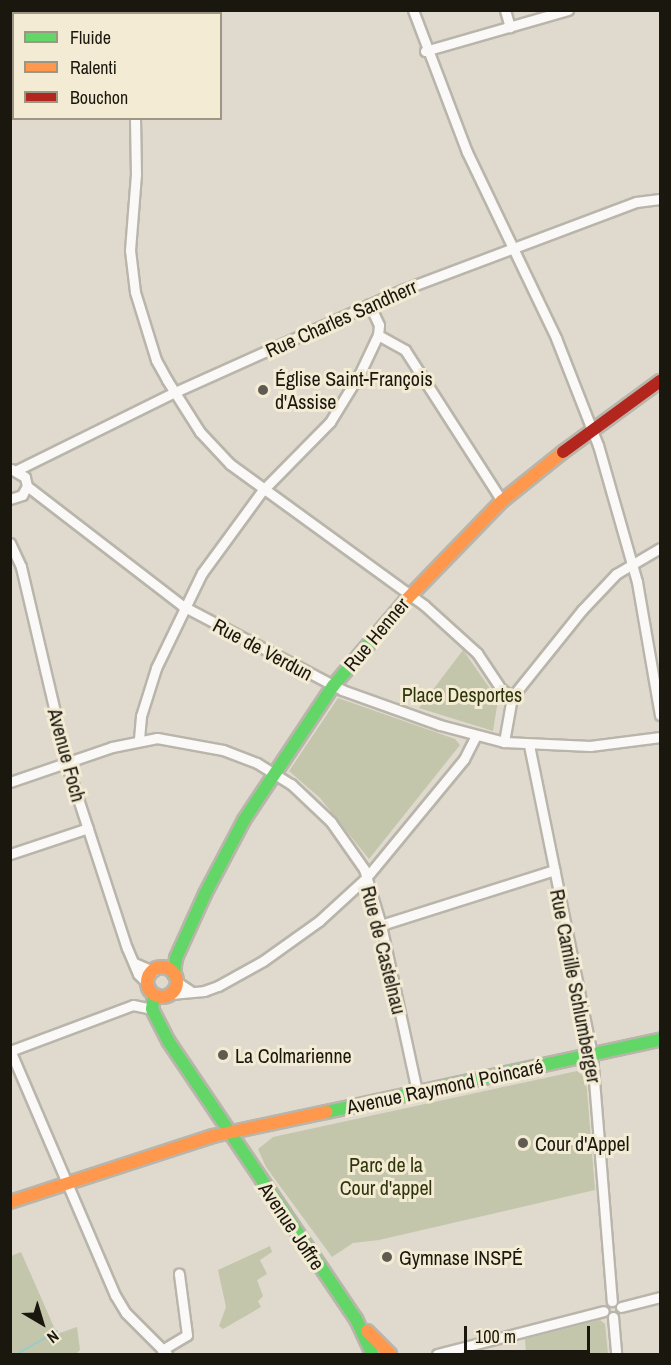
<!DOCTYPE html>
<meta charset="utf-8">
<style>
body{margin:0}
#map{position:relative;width:671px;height:1365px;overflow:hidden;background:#dfdacd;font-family:"Archivo Narrow",sans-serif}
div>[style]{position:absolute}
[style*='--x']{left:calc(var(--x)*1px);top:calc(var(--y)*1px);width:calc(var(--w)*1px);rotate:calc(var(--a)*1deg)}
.green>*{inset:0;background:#c4c6ac}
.stream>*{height:2px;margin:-1px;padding:0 1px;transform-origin:1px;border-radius:1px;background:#99cbca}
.roads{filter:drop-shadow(2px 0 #b9b5ab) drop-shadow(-2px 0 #b9b5ab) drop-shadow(0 2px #b9b5ab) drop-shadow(0 -2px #b9b5ab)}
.street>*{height:9px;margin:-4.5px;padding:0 4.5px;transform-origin:4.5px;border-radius:4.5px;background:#faf9f8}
.fast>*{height:12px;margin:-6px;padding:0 6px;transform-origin:6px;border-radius:6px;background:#63d668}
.slow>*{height:12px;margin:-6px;padding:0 6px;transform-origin:6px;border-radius:6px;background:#ff974d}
.slow>.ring{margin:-6px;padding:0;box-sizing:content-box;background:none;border:12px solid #ff974d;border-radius:50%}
.jam>*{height:12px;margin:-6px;padding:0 6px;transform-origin:6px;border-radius:6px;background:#b3261e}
.dots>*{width:16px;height:16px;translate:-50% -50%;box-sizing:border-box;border:3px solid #f3ebd3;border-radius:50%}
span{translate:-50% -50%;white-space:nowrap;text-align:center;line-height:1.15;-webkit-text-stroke:6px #f3ebd3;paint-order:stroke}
.street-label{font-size:20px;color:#1a170f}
.poi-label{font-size:20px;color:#1a170f}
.left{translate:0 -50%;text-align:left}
.park-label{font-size:20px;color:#30360c}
.frame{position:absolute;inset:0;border:12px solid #1a170f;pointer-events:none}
.legend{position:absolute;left:12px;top:12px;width:210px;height:108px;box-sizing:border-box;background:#f3ebd3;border:2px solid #9c9685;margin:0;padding:8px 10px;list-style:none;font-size:18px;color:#1a170f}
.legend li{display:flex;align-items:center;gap:12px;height:30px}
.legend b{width:30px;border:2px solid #9c9685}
.north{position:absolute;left:12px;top:1293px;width:60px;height:60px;-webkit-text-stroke:4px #f3ebd3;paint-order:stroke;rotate:142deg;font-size:16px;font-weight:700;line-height:24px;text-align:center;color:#1a170f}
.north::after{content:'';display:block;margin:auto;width:21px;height:27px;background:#1a170f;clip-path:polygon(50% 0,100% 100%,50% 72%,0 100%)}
.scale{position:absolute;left:464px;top:1326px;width:126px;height:27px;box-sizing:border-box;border:3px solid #1a170f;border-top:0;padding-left:8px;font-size:18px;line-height:21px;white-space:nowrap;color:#1a170f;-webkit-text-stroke:4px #f3ebd3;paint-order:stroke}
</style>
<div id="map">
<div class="green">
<i style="clip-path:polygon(463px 650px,498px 700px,493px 731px,419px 708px)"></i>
<i style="clip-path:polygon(338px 698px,455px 739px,460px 745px,369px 859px,320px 798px,289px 771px)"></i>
<i style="clip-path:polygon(577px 1071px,586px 1078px,595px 1190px,379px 1240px,353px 1243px,332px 1257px,266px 1167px,258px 1149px,273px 1137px)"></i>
<i style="clip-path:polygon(270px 1246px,272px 1252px,260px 1260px,267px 1274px,257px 1280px,263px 1296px,258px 1301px,261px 1307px,223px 1329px,219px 1326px,226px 1307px,218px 1270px)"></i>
<i style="clip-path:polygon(21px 1252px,57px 1334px,77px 1327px,80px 1350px,76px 1354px,11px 1354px,11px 1256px)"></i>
<i style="clip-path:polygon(600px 1320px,605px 1324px,608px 1354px,526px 1354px,525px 1339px)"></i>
</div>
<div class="stream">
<i style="--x:17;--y:1354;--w:46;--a:-29.9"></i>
</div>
<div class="roads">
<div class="street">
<i style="--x:116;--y:10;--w:4;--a:76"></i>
<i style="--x:413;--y:10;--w:152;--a:69.2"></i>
<i style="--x:467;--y:152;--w:206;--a:64.4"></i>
<i style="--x:556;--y:338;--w:115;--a:68.6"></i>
<i style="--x:598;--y:445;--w:142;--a:74.1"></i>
<i style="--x:637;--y:582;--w:135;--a:80.2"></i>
<i style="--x:505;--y:10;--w:18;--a:74"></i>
<i style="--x:193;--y:14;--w:15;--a:-16"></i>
<i style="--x:425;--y:51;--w:149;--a:-16"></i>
<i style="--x:135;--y:118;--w:56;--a:89"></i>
<i style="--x:136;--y:174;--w:76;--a:94.5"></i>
<i style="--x:130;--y:250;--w:42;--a:83.2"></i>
<i style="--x:135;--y:292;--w:71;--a:72.8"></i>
<i style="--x:156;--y:360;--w:23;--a:61"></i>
<i style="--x:167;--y:380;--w:62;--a:57.6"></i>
<i style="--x:200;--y:432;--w:44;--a:46.8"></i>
<i style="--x:230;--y:464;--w:240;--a:36"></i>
<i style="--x:424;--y:605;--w:72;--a:42.2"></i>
<i style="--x:477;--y:653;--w:43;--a:56.3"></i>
<i style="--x:501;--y:689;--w:14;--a:36"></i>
<i style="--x:512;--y:697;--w:46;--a:100.1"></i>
<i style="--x:378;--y:335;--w:31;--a:29"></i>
<i style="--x:405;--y:350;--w:179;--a:57.3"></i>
<i style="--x:17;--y:470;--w:176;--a:-26.3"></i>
<i style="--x:175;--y:392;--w:249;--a:-24.2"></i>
<i style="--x:402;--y:290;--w:250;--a:-20.6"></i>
<i style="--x:636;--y:202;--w:24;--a:-7"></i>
<i style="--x:27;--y:486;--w:197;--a:37.6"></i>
<i style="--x:183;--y:606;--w:180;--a:27.8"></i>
<i style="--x:342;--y:690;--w:104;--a:19.7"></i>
<i style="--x:440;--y:725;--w:66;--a:14.9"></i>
<i style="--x:504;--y:742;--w:86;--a:2.7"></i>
<i style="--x:590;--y:746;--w:71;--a:-7.3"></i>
<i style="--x:10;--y:499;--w:13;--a:-18"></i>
<i style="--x:22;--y:495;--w:10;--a:-61"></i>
<i style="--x:27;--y:486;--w:9;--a:-103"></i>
<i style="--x:25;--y:477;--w:16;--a:-150"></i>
<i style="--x:10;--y:543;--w:26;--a:65"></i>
<i style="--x:21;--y:567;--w:210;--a:76.8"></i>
<i style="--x:69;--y:771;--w:186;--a:71.9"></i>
<i style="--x:127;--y:948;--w:28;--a:67"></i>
<i style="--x:138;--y:974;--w:13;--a:45"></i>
<i style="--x:512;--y:697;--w:112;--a:-51.2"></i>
<i style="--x:582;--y:610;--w:50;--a:-46.6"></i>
<i style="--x:616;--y:574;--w:51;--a:-30.6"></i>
<i style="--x:139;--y:739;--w:23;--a:-85"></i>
<i style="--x:141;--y:716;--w:50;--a:-72.6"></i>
<i style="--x:156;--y:668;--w:106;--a:-64.2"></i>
<i style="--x:202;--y:573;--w:102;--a:-53.8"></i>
<i style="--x:262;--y:491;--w:97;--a:-45.4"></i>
<i style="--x:330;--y:422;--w:57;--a:-58.5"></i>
<i style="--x:360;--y:373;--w:42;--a:-64.7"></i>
<i style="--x:378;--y:335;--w:10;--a:-84"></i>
<i style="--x:379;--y:325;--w:23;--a:-115"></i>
<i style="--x:529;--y:745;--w:316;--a:78.5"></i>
<i style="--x:592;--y:1055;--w:247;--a:85.4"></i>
<i style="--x:10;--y:782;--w:108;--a:-18.9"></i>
<i style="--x:112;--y:747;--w:46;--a:-11.3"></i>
<i style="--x:157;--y:738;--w:67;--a:10.3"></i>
<i style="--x:223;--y:750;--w:36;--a:21"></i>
<i style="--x:257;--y:763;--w:40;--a:32"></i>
<i style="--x:291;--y:784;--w:55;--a:43.5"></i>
<i style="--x:331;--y:822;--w:57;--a:54.9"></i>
<i style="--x:364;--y:869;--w:59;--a:73.1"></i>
<i style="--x:381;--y:925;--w:171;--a:77.8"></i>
<i style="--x:10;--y:854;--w:82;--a:-18.4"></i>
<i style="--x:381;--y:925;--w:182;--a:-17.6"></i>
<i style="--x:134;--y:963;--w:21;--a:23"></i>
<i style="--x:177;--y:982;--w:18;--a:34"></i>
<i style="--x:171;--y:994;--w:33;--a:-5"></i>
<i style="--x:204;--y:991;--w:15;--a:-20"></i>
<i style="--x:218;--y:986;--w:51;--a:-29.1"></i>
<i style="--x:263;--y:961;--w:69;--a:-35.5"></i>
<i style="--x:319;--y:921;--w:64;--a:-42.5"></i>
<i style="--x:366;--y:878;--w:154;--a:-50.5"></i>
<i style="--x:464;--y:759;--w:25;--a:-63"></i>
<i style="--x:10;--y:1050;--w:267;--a:66.8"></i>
<i style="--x:115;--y:1295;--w:21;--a:59"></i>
<i style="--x:126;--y:1313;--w:58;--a:45"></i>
<i style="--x:10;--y:1051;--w:131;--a:-20.5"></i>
<i style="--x:133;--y:1005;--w:19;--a:12"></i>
<i style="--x:621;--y:1307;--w:40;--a:-14.4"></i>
<i style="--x:613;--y:1317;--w:37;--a:85"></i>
<i style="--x:162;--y:1350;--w:29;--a:-31"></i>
<i style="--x:187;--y:1335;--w:62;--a:-97.5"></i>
<i style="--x:437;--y:1354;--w:172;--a:-14.4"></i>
</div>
<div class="fast">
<i style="--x:174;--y:974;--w:16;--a:-83"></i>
<i style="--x:176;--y:958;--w:70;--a:-65.6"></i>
<i style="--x:205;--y:894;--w:84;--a:-62.2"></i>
<i style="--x:244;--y:820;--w:161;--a:-56.4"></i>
<i style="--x:333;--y:686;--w:114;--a:-49.6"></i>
<i style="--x:154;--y:995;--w:14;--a:98"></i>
<i style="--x:152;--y:1009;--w:37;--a:63"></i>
<i style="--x:169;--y:1042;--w:334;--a:56"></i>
<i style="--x:356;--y:1319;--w:38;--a:65"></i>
<i style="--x:326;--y:1112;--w:342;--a:-12.2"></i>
</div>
<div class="slow">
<i style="--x:407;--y:599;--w:136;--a:-45.9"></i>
<i style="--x:502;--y:501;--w:78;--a:-38.8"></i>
<i class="ring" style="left:147px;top:967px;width:18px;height:18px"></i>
<i style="--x:10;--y:1202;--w:213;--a:-18"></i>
<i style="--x:213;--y:1136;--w:116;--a:-12"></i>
<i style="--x:367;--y:1331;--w:33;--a:45"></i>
</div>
<div class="jam">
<i style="--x:563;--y:452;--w:120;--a:-36.2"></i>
</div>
</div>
<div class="dots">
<i style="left:263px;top:390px;background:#5f5b52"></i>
<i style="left:223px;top:1055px;background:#5f5b52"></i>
<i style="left:523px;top:1143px;background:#5f5b52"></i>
<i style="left:387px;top:1257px;background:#5f5b52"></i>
</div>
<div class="street-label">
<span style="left:341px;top:318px;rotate:-24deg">Rue Charles Sandherr</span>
<span style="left:376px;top:634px;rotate:-50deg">Rue Henner</span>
<span style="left:263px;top:649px;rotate:28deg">Rue de Verdun</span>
<span style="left:67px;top:755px;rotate:75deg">Avenue Foch</span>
<span style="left:384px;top:950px;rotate:76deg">Rue de Castelnau</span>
<span style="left:576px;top:986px;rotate:79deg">Rue Camille Schlumberger</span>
<span style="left:445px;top:1086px;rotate:-12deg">Avenue Raymond Poincaré</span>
<span style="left:292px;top:1226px;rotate:56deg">Avenue Joffre</span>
</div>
<div class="poi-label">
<span class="left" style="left:275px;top:390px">Église Saint-François<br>d'Assise</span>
<span class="left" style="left:235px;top:1055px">La Colmarienne</span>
<span class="left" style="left:535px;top:1143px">Cour d'Appel</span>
<span class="left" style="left:399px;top:1257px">Gymnase INSPÉ</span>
</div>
<div class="park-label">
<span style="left:462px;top:694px">Place Desportes</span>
<span style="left:386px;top:1176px">Parc de la<br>Cour d'appel</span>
</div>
<div class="frame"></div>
<ul class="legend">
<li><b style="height:8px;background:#63d668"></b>Fluide</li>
<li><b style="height:8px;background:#ff974d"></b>Ralenti</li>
<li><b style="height:8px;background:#b3261e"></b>Bouchon</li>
</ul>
<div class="north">N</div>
<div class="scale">100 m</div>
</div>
